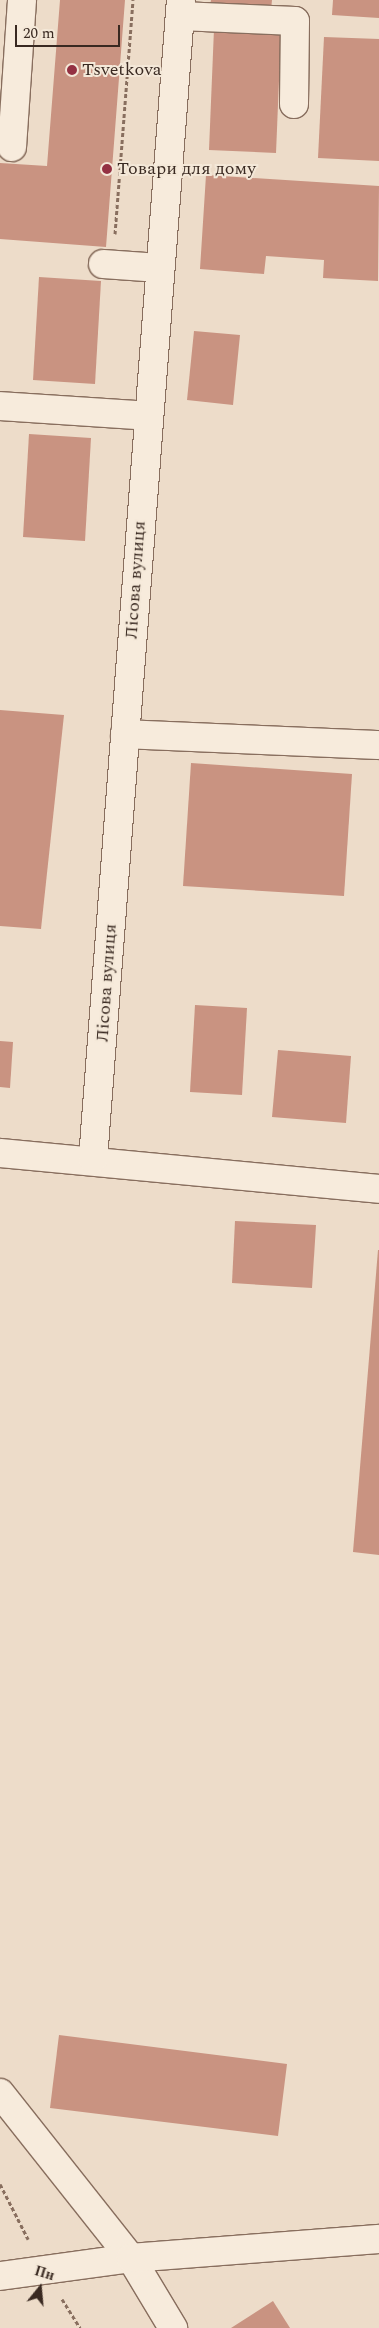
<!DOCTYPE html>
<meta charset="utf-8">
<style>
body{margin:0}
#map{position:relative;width:379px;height:2328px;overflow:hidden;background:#eddcc9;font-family:Spectral,serif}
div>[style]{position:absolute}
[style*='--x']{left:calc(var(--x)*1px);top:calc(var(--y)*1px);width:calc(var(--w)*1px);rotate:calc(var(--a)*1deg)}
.building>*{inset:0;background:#c99381}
.path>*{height:3px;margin-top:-1.5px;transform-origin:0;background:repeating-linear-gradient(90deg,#886e5e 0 4px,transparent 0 6.5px)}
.roads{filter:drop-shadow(1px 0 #886e5e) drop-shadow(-1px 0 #886e5e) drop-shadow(0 1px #886e5e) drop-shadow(0 -1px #886e5e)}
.minor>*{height:28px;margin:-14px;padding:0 14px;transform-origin:14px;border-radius:14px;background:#f7ebdc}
.dots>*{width:14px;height:14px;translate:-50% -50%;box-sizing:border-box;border:2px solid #f4e8d8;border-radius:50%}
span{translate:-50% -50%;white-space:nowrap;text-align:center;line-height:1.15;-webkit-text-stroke:4px #f4e8d8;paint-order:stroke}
.poi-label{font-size:18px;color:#392921}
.left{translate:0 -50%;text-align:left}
.street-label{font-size:18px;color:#392921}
.north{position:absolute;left:15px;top:2263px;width:50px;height:50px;-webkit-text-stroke:4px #f4e8d8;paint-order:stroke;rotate:17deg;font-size:14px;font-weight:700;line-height:20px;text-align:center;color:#392921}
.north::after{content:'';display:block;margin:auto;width:18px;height:22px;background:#392921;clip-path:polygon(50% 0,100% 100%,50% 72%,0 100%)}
.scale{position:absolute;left:15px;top:25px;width:105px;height:22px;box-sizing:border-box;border:2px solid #392921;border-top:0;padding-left:6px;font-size:15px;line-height:18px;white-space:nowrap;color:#392921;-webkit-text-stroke:4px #f4e8d8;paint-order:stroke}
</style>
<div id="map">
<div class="building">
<i style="clip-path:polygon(60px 0,125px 0,106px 247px,0 239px,0 163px,47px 166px)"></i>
<i style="clip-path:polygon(211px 0,272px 0,271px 10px,210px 6px)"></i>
<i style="clip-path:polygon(333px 0,379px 0,379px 18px,332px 15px)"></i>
<i style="clip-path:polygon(214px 29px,281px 32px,276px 153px,209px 150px)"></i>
<i style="clip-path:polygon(324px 37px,379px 39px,379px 161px,318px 158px)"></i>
<i style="clip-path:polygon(206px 175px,379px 186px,378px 281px,323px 278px,324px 260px,266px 256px,264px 274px,200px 269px)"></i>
<i style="clip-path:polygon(39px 277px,101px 281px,95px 384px,33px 380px)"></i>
<i style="clip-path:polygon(194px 331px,240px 335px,233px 405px,187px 400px)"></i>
<i style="clip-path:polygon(29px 434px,91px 438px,85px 541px,23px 537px)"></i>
<i style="clip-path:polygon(0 710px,64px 715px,41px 929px,0 926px)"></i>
<i style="clip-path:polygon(191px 763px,352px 774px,344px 896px,183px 886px)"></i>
<i style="clip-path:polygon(195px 1005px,247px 1008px,242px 1095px,190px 1092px)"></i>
<i style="clip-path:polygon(0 1041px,13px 1042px,10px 1088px,0 1087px)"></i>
<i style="clip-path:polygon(278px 1050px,351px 1056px,346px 1123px,272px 1117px)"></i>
<i style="clip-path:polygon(235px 1221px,316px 1225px,312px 1288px,232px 1283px)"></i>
<i style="clip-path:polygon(378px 1250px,379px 1250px,379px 1555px,353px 1552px)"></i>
<i style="clip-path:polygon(59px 2035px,287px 2064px,278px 2136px,50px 2108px)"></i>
<i style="clip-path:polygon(273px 2301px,290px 2328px,231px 2328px)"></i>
</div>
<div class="path">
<i style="--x:115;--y:234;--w:235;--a:-85.6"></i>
<i style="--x:0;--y:2184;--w:62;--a:63"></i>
<i style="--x:62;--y:2299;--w:34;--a:58"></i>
</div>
<div class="roads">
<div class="minor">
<i style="--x:180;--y:16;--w:115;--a:2.5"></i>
<i style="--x:295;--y:21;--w:83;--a:90.7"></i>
<i style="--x:12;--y:147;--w:147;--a:-86.1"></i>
<i style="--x:103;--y:264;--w:57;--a:4"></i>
<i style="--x:0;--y:406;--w:149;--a:3.8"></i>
<i style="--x:125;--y:734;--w:254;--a:2.5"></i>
<i style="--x:0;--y:1153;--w:381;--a:5.4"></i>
<i style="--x:93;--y:1159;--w:1162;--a:-85.66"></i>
<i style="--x:0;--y:2093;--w:211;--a:51.6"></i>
<i style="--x:131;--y:2258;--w:82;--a:59"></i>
<i style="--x:0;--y:2276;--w:132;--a:-7.8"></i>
<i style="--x:131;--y:2258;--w:249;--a:-4.4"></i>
</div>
</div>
<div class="dots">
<i style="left:72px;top:70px;background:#943142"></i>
<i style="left:107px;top:169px;background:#943142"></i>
</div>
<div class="poi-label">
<span class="left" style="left:82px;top:70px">Tsvetkova</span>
<span class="left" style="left:117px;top:169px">Товари для дому</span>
</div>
<div class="street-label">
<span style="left:136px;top:580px;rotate:-86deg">Лісова вулиця</span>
<span style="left:107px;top:983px;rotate:-86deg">Лісова вулиця</span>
</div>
<div class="north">Пн</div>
<div class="scale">20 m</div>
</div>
